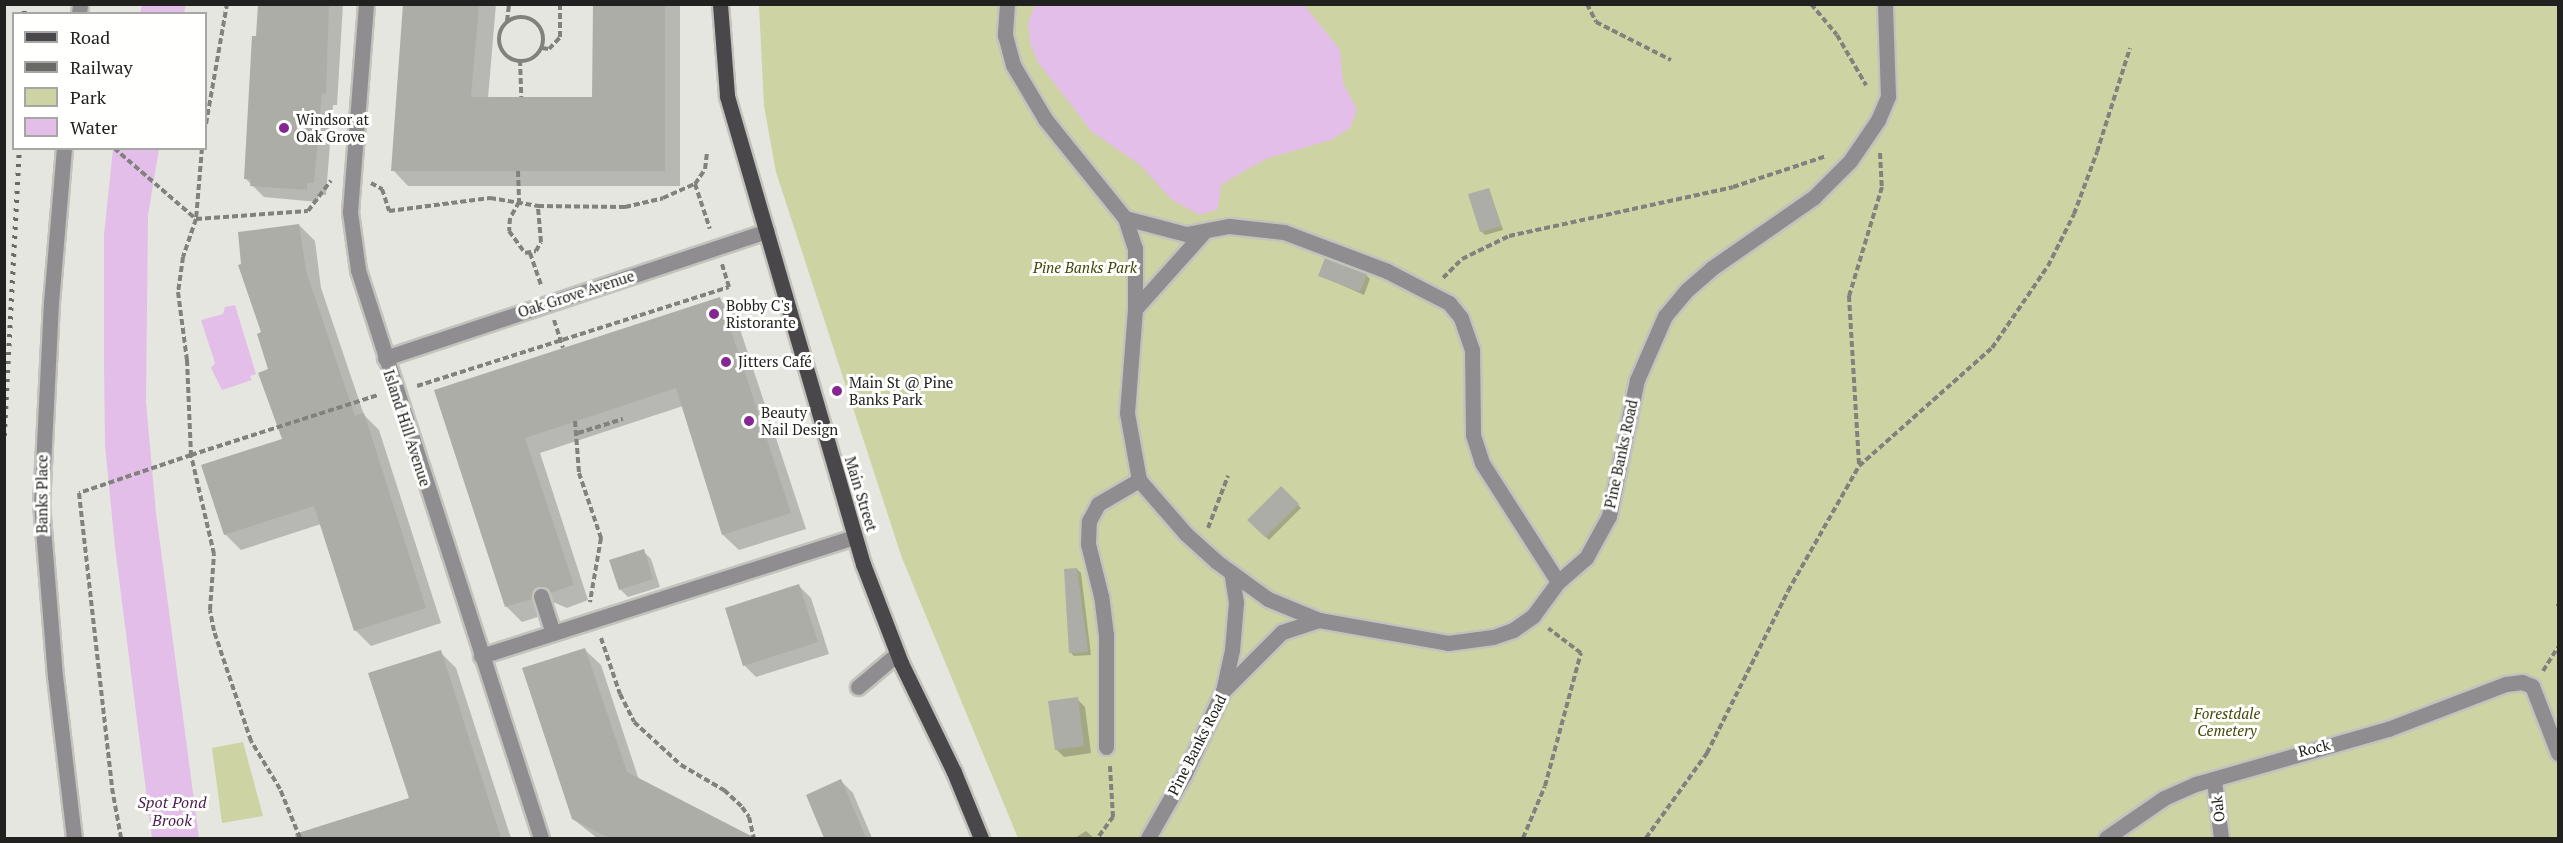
<!DOCTYPE html>
<meta charset="utf-8">
<style>
body{margin:0}
#map{position:relative;width:2563px;height:843px;overflow:hidden;background:#e5e6e0;font-family:"PT Serif",serif}
div>[style]{position:absolute}
[style*='--x']{left:calc(var(--x)*1px);top:calc(var(--y)*1px);width:calc(var(--w)*1px);rotate:calc(var(--a)*1deg)}
.green>*{inset:0;background:#cdd3a3}
.water>*{inset:0;background:#e3bee8}
.shadow>*{inset:0;background:#0003}
.building>*{inset:0;background:#acada7}
.path>*{height:4px;margin-top:-2px;transform-origin:0;background:repeating-linear-gradient(90deg,#81827e 0 6px,transparent 0 9px)}
.path>.ring{margin:-2px;padding:0;box-sizing:content-box;background:none;border:4px solid #81827e;border-radius:50%}
.roads{filter:drop-shadow(2px 0 #c2c3bd) drop-shadow(-2px 0 #c2c3bd) drop-shadow(0 2px #c2c3bd) drop-shadow(0 -2px #c2c3bd)}
.minor>*{height:15px;margin:-7.5px;padding:0 7.5px;transform-origin:7.5px;border-radius:7.5px;background:#8f8d90}
.major>*{height:15px;margin:-7.5px;padding:0 7.5px;transform-origin:7.5px;border-radius:7.5px;background:#4a474b}
.rail>*{height:4.5px;margin-top:-2.25px;transform-origin:0;background:repeating-linear-gradient(90deg,#696966 0 3px,transparent 0 9px)}
.dots>*{width:16px;height:16px;translate:-50% -50%;box-sizing:border-box;border:3px solid #fffffe;border-radius:50%}
span{translate:-50% -50%;white-space:nowrap;text-align:center;line-height:1.15;-webkit-text-stroke:6px #fffffe;paint-order:stroke}
.poi-label{font-size:15px;color:#21211f}
.left{translate:0 -50%;text-align:left}
.park-label{font-size:15px;color:#434608;font-style:italic}
.street-label{font-size:15px;color:#21211f}
.water-label{font-size:16px;color:#4a1e50;font-style:italic}
.frame{position:absolute;inset:0;border:6px solid #21211f;pointer-events:none}
.legend{position:absolute;left:12px;top:12px;width:195px;height:138px;box-sizing:border-box;background:#fffffe;border:2px solid #a6a6a5;margin:0;padding:8px 10px;list-style:none;font-size:18px;color:#21211f}
.legend li{display:flex;align-items:center;gap:12px;height:30px}
.legend b{width:30px;border:2px solid #a6a6a5}
</style>
<div id="map">
<div class="green">
<i style="clip-path:polygon(759px 5px,2558px 5px,2558px 838px,1018px 838px,902px 558px,776px 172px,764px 106px)"></i>
<i style="clip-path:polygon(243px 742px,263px 816px,222px 823px,212px 748px)"></i>
</div>
<div class="water">
<i style="clip-path:polygon(142px 5px,142px 4px,186px 5px,184px 13px,140px 13px)"></i>
<i style="clip-path:polygon(1035px 5px,1304px 5px,1340px 50px,1343px 83px,1357px 109px,1350px 128px,1331px 140px,1268px 158px,1241px 173px,1221px 185px,1218px 209px,1200px 215px,1172px 200px,1140px 165px,1091px 131px,1068px 101px,1038px 62px,1030px 43px,1028px 23px)"></i>
<i style="clip-path:polygon(113px 149px,159px 149px,148px 215px,146px 402px,156px 513px,199px 838px,152px 838px,115px 547px,105px 445px,104px 364px,104px 235px)"></i>
<i style="clip-path:polygon(235px 305px,256px 374px,250px 376px,252px 380px,222px 390px,211px 368px,215px 363px,201px 320px,223px 314px,225px 307px)"></i>
</div>
<div class="shadow">
<i style="clip-path:polygon(260px 4px,343px 4px,337px 105px,333px 105px,326px 195px,319px 194px,318px 202px,264px 197px,245px 178px)"></i>
<i style="clip-path:polygon(404px 4px,496px 4px,488px 98px,594px 99px,594px 4px,680px 4px,680px 186px,408px 186px,393px 170px)"></i>
<i style="clip-path:polygon(1489px 189px,1503px 230px,1485px 235px,1481px 231px)"></i>
<i style="clip-path:polygon(299px 225px,315px 241px,321px 288px,364px 415px,379px 430px,441px 623px,371px 646px,355px 630px,321px 524px,241px 550px,225px 534px,284px 440px,263px 333px)"></i>
<i style="clip-path:polygon(1319px 275px,1366px 275px,1370px 279px,1364px 295px)"></i>
<i style="clip-path:polygon(719px 299px,735px 314px,806px 529px,739px 550px,723px 535px,683px 406px,540px 453px,588px 600px,567px 608px,553px 602px,547px 614px,522px 622px,506px 606px,435px 391px)"></i>
<i style="clip-path:polygon(1281px 488px,1301px 508px,1269px 540px,1249px 520px)"></i>
<i style="clip-path:polygon(643px 551px,651px 559px,660px 587px,628px 597px,620px 589px)"></i>
<i style="clip-path:polygon(1077px 569px,1081px 573px,1091px 655px,1074px 656px,1071px 653px)"></i>
<i style="clip-path:polygon(799px 586px,811px 598px,829px 654px,756px 677px,744px 665px)"></i>
<i style="clip-path:polygon(585px 650px,601px 665px,639px 780px,736px 830px,745px 838px,597px 838px,573px 819px)"></i>
<i style="clip-path:polygon(440px 652px,456px 668px,511px 838px,321px 838px,318px 829px,411px 799px)"></i>
<i style="clip-path:polygon(1077px 699px,1085px 707px,1091px 753px,1064px 757px,1056px 749px)"></i>
<i style="clip-path:polygon(841px 781px,853px 793px,872px 838px,826px 838px,807px 795px)"></i>
<i style="clip-path:polygon(1086px 831px,1094px 838px,1075px 838px)"></i>
</div>
<div class="building">
<i style="clip-path:polygon(258px 4px,329px 4px,326px 94px,322px 93px,314px 183px,307px 183px,307px 190px,250px 186px,251px 179px,244px 179px,252px 36px,256px 36px)"></i>
<i style="clip-path:polygon(403px 4px,479px 4px,471px 97px,592px 97px,593px 4px,665px 4px,665px 171px,391px 171px)"></i>
<i style="clip-path:polygon(1489px 188px,1501px 226px,1480px 232px,1468px 194px)"></i>
<i style="clip-path:polygon(299px 224px,306px 271px,355px 416px,364px 413px,426px 608px,354px 631px,314px 506px,224px 535px,201px 465px,282px 439px,258px 373px,268px 369px,257px 334px,261px 332px,238px 265px,241px 264px,238px 232px)"></i>
<i style="clip-path:polygon(1325px 258px,1367px 274px,1360px 292px,1318px 276px)"></i>
<i style="clip-path:polygon(720px 297px,791px 513px,722px 535px,676px 388px,525px 438px,574px 585px,550px 593px,537px 587px,532px 599px,505px 607px,434px 390px)"></i>
<i style="clip-path:polygon(1281px 486px,1299px 504px,1265px 537px,1247px 520px)"></i>
<i style="clip-path:polygon(644px 549px,653px 579px,619px 590px,609px 560px)"></i>
<i style="clip-path:polygon(1077px 568px,1088px 652px,1069px 653px,1064px 569px)"></i>
<i style="clip-path:polygon(799px 584px,818px 642px,743px 666px,725px 608px)"></i>
<i style="clip-path:polygon(585px 648px,627px 772px,755px 838px,609px 838px,572px 819px,522px 668px)"></i>
<i style="clip-path:polygon(441px 650px,501px 838px,296px 838px,295px 834px,409px 798px,368px 673px)"></i>
<i style="clip-path:polygon(1078px 697px,1084px 746px,1055px 750px,1048px 701px)"></i>
<i style="clip-path:polygon(841px 779px,866px 838px,824px 838px,806px 795px)"></i>
</div>
<div class="path">
<i style="--x:1587;--y:4;--w:20;--a:63"></i>
<i style="--x:1596;--y:22;--w:84;--a:26.9"></i>
<i style="--x:1811;--y:4;--w:40;--a:50"></i>
<i style="--x:1837;--y:35;--w:58;--a:59.9"></i>
<i class="ring" style="left:499px;top:17px;width:40px;height:40px"></i>
<i style="--x:507;--y:21;--w:17;--a:-83"></i>
<i style="--x:542;--y:48;--w:7;--a:8"></i>
<i style="--x:549;--y:49;--w:16;--a:-47"></i>
<i style="--x:560;--y:37;--w:33;--a:-90"></i>
<i style="--x:520;--y:60;--w:37;--a:88"></i>
<i style="--x:206;--y:124;--w:122;--a:-80.1"></i>
<i style="--x:114;--y:148;--w:108;--a:40.9"></i>
<i style="--x:196;--y:219;--w:40;--a:108.9"></i>
<i style="--x:183;--y:257;--w:35;--a:98"></i>
<i style="--x:178;--y:292;--w:69;--a:82.5"></i>
<i style="--x:187;--y:360;--w:95;--a:87.6"></i>
<i style="--x:191;--y:455;--w:118;--a:161.3"></i>
<i style="--x:79;--y:493;--w:297;--a:83.6"></i>
<i style="--x:112;--y:788;--w:51;--a:79.8"></i>
<i style="--x:202;--y:148;--w:71;--a:94.8"></i>
<i style="--x:196;--y:219;--w:112;--a:-4.1"></i>
<i style="--x:308;--y:211;--w:38;--a:-53"></i>
<i style="--x:1880;--y:153;--w:34;--a:87"></i>
<i style="--x:1882;--y:187;--w:114;--a:106.8"></i>
<i style="--x:1849;--y:296;--w:170;--a:86.6"></i>
<i style="--x:1859;--y:466;--w:178;--a:-41.6"></i>
<i style="--x:1992;--y:348;--w:99;--a:-55.7"></i>
<i style="--x:2048;--y:266;--w:58;--a:-63.4"></i>
<i style="--x:2074;--y:214;--w:66;--a:-69.6"></i>
<i style="--x:2097;--y:152;--w:109;--a:-72.4"></i>
<i style="--x:518;--y:171;--w:31;--a:88"></i>
<i style="--x:519;--y:202;--w:18;--a:119"></i>
<i style="--x:510;--y:218;--w:13;--a:94"></i>
<i style="--x:509;--y:231;--w:27;--a:54"></i>
<i style="--x:525;--y:253;--w:11;--a:-10"></i>
<i style="--x:536;--y:251;--w:10;--a:-61"></i>
<i style="--x:541;--y:242;--w:36;--a:-95"></i>
<i style="--x:371;--y:183;--w:13;--a:29"></i>
<i style="--x:382;--y:189;--w:23;--a:72"></i>
<i style="--x:389;--y:211;--w:102;--a:-7.3"></i>
<i style="--x:490;--y:198;--w:49;--a:9.5"></i>
<i style="--x:538;--y:206;--w:87;--a:0.7"></i>
<i style="--x:625;--y:207;--w:39;--a:-13"></i>
<i style="--x:663;--y:198;--w:35;--a:-24"></i>
<i style="--x:695;--y:184;--w:18;--a:-56"></i>
<i style="--x:705;--y:169;--w:17;--a:-83"></i>
<i style="--x:695;--y:184;--w:47;--a:71.6"></i>
<i style="--x:530;--y:253;--w:34;--a:71"></i>
<i style="--x:1443;--y:278;--w:27;--a:-45"></i>
<i style="--x:1462;--y:259;--w:52;--a:-26.1"></i>
<i style="--x:1509;--y:236;--w:229;--a:-12.3"></i>
<i style="--x:1733;--y:187;--w:98;--a:-18.4"></i>
<i style="--x:554;--y:320;--w:29;--a:72"></i>
<i style="--x:417;--y:386;--w:327;--a:-17.6"></i>
<i style="--x:729;--y:287;--w:24;--a:-107"></i>
<i style="--x:575;--y:421;--w:52;--a:85.6"></i>
<i style="--x:579;--y:473;--w:69;--a:71.3"></i>
<i style="--x:601;--y:538;--w:65;--a:99.8"></i>
<i style="--x:578;--y:433;--w:47;--a:-17.3"></i>
<i style="--x:1208;--y:528;--w:56;--a:-69"></i>
<i style="--x:2558;--y:604;--w:2;--a:90"></i>
<i style="--x:601;--y:638;--w:59;--a:71.3"></i>
<i style="--x:620;--y:694;--w:31;--a:63"></i>
<i style="--x:634;--y:722;--w:64;--a:42.5"></i>
<i style="--x:681;--y:765;--w:50;--a:30.2"></i>
<i style="--x:724;--y:790;--w:25;--a:43"></i>
<i style="--x:742;--y:807;--w:12;--a:55"></i>
<i style="--x:749;--y:817;--w:22;--a:77"></i>
<i style="--x:2543;--y:671;--w:28;--a:-58"></i>
<i style="--x:1099;--y:836;--w:24;--a:-54"></i>
<i style="--x:1113;--y:817;--w:51;--a:-93.4"></i>
<i style="--x:300;--y:838;--w:53;--a:-112.2"></i>
<i style="--x:280;--y:789;--w:56;--a:-121.1"></i>
<i style="--x:251;--y:741;--w:116;--a:-108.6"></i>
<i style="--x:214;--y:631;--w:21;--a:-101"></i>
<i style="--x:210;--y:610;--w:56;--a:-85.9"></i>
<i style="--x:214;--y:554;--w:102;--a:-103.1"></i>
<i style="--x:191;--y:455;--w:196;--a:-17.8"></i>
<i style="--x:1523;--y:838;--w:56;--a:-67.1"></i>
<i style="--x:1545;--y:786;--w:138;--a:-74.9"></i>
<i style="--x:1581;--y:653;--w:41;--a:-142.9"></i>
<i style="--x:1646;--y:838;--w:105;--a:-54.3"></i>
<i style="--x:1707;--y:753;--w:181;--a:-63.4"></i>
<i style="--x:1788;--y:591;--w:144;--a:-60.4"></i>
</div>
<div class="roads">
<div class="minor">
<i style="--x:366;--y:4;--w:209;--a:94.4"></i>
<i style="--x:350;--y:212;--w:59;--a:82.1"></i>
<i style="--x:358;--y:270;--w:597;--a:72.14"></i>
<i style="--x:1007;--y:4;--w:31;--a:94"></i>
<i style="--x:1005;--y:35;--w:31;--a:75"></i>
<i style="--x:1013;--y:65;--w:63;--a:59.3"></i>
<i style="--x:1045;--y:119;--w:127;--a:51.1"></i>
<i style="--x:1125;--y:218;--w:63;--a:14.7"></i>
<i style="--x:1186;--y:234;--w:44;--a:-10.5"></i>
<i style="--x:1229;--y:226;--w:55;--a:6.2"></i>
<i style="--x:1284;--y:232;--w:110;--a:20.7"></i>
<i style="--x:1387;--y:271;--w:70;--a:27.3"></i>
<i style="--x:1449;--y:303;--w:19;--a:51"></i>
<i style="--x:1461;--y:318;--w:34;--a:71"></i>
<i style="--x:1472;--y:350;--w:85;--a:89.3"></i>
<i style="--x:1473;--y:435;--w:29;--a:72"></i>
<i style="--x:1482;--y:463;--w:141;--a:57.4"></i>
<i style="--x:79;--y:14;--w:10;--a:-84"></i>
<i style="--x:64;--y:148;--w:155;--a:94.8"></i>
<i style="--x:51;--y:302;--w:201;--a:92.8"></i>
<i style="--x:41;--y:503;--w:174;--a:85.4"></i>
<i style="--x:55;--y:676;--w:163;--a:83.3"></i>
<i style="--x:1125;--y:218;--w:32;--a:72"></i>
<i style="--x:1135;--y:248;--w:58;--a:90"></i>
<i style="--x:1203;--y:233;--w:102;--a:131.8"></i>
<i style="--x:1135;--y:309;--w:104;--a:94.4"></i>
<i style="--x:1127;--y:413;--w:68;--a:79.8"></i>
<i style="--x:1139;--y:480;--w:72;--a:49"></i>
<i style="--x:1186;--y:534;--w:42;--a:42.1"></i>
<i style="--x:1217;--y:562;--w:63;--a:36"></i>
<i style="--x:1268;--y:599;--w:55;--a:22.4"></i>
<i style="--x:385;--y:358;--w:402;--a:-18.4"></i>
<i style="--x:541;--y:596;--w:39;--a:72"></i>
<i style="--x:481;--y:656;--w:392;--a:-17.7"></i>
<i style="--x:858;--y:687;--w:51;--a:-40.2"></i>
<i style="--x:1223;--y:691;--w:42;--a:-77.6"></i>
<i style="--x:1232;--y:650;--w:48;--a:-85.2"></i>
<i style="--x:1236;--y:602;--w:30;--a:-99"></i>
<i style="--x:1106;--y:747;--w:112;--a:-90"></i>
<i style="--x:1106;--y:635;--w:39;--a:-97"></i>
<i style="--x:1101;--y:596;--w:54;--a:-104"></i>
<i style="--x:1088;--y:544;--w:23;--a:-88"></i>
<i style="--x:1089;--y:521;--w:19;--a:-62"></i>
<i style="--x:1098;--y:504;--w:48;--a:-30.3"></i>
<i style="--x:2214;--y:780;--w:58;--a:83.1"></i>
<i style="--x:1148;--y:838;--w:73;--a:-60.3"></i>
<i style="--x:1184;--y:775;--w:93;--a:-65.1"></i>
<i style="--x:1223;--y:691;--w:83;--a:-45"></i>
<i style="--x:1282;--y:632;--w:39;--a:-18"></i>
<i style="--x:1319;--y:620;--w:131;--a:10.1"></i>
<i style="--x:1448;--y:643;--w:45;--a:-7.6"></i>
<i style="--x:1493;--y:637;--w:21;--a:-19"></i>
<i style="--x:1513;--y:630;--w:24;--a:-35"></i>
<i style="--x:1533;--y:616;--w:42;--a:-53.7"></i>
<i style="--x:1558;--y:582;--w:37;--a:-41"></i>
<i style="--x:1586;--y:558;--w:48;--a:-61.3"></i>
<i style="--x:1609;--y:516;--w:139;--a:-78.4"></i>
<i style="--x:1637;--y:380;--w:70;--a:-66.4"></i>
<i style="--x:1665;--y:316;--w:35;--a:-50"></i>
<i style="--x:1688;--y:289;--w:32;--a:-41"></i>
<i style="--x:1712;--y:268;--w:124;--a:-34.8"></i>
<i style="--x:1814;--y:197;--w:51;--a:-45"></i>
<i style="--x:1850;--y:161;--w:50;--a:-55.7"></i>
<i style="--x:1878;--y:120;--w:26;--a:-67"></i>
<i style="--x:1888;--y:96;--w:92;--a:-91.9"></i>
<i style="--x:2106;--y:838;--w:70;--a:-34.6"></i>
<i style="--x:2164;--y:798;--w:35;--a:-24"></i>
<i style="--x:2196;--y:784;--w:200;--a:-16"></i>
<i style="--x:2388;--y:729;--w:126;--a:-20.9"></i>
<i style="--x:2506;--y:684;--w:16;--a:-7"></i>
<i style="--x:2522;--y:682;--w:11;--a:22"></i>
<i style="--x:2532;--y:686;--w:72;--a:68.8"></i>
</div>
<div class="major">
<i style="--x:720;--y:4;--w:92;--a:85.6"></i>
<i style="--x:727;--y:96;--w:487;--a:73.8"></i>
<i style="--x:863;--y:564;--w:106;--a:69"></i>
<i style="--x:901;--y:663;--w:121;--a:64.1"></i>
<i style="--x:954;--y:772;--w:71;--a:67.8"></i>
</div>
</div>
<div class="rail">
<i style="--x:24;--y:14;--w:10;--a:-90"></i>
<i style="--x:4;--y:436;--w:288;--a:-87"></i>
</div>
<div class="dots">
<i style="left:284px;top:128px;background:#852691"></i>
<i style="left:714px;top:314px;background:#852691"></i>
<i style="left:726px;top:362px;background:#852691"></i>
<i style="left:837px;top:391px;background:#852691"></i>
<i style="left:749px;top:421px;background:#852691"></i>
</div>
<div class="poi-label">
<span class="left" style="left:296px;top:128px">Windsor at<br>Oak Grove</span>
<span class="left" style="left:726px;top:314px">Bobby C's<br>Ristorante</span>
<span class="left" style="left:738px;top:362px">Jitters Café</span>
<span class="left" style="left:849px;top:391px">Main St @ Pine<br>Banks Park</span>
<span class="left" style="left:761px;top:421px">Beauty<br>Nail Design</span>
</div>
<div class="park-label">
<span style="left:1085px;top:268px">Pine Banks Park</span>
<span style="left:2227px;top:722px">Forestdale<br>Cemetery</span>
</div>
<div class="street-label">
<span style="left:576px;top:294px;rotate:-18deg">Oak Grove Avenue</span>
<span style="left:407px;top:428px;rotate:72deg">Island Hill Avenue</span>
<span style="left:1621px;top:454px;rotate:-78deg">Pine Banks Road</span>
<span style="left:42px;top:494px;rotate:-90deg">Banks Place</span>
<span style="left:861px;top:494px;rotate:73deg">Main Street</span>
<span style="left:1197px;top:745px;rotate:-63deg">Pine Banks Road</span>
<span style="left:2314px;top:748px;rotate:-14deg">Rock</span>
<span style="left:2218px;top:809px;rotate:-96deg">Oak</span>
</div>
<div class="water-label">
<span style="left:172px;top:811px">Spot Pond<br>Brook</span>
</div>
<div class="frame"></div>
<ul class="legend">
<li><b style="height:8px;background:#4a474b"></b>Road</li>
<li><b style="height:8px;background:#696966"></b>Railway</li>
<li><b style="height:16px;background:#cdd3a3"></b>Park</li>
<li><b style="height:16px;background:#e3bee8"></b>Water</li>
</ul>
</div>
